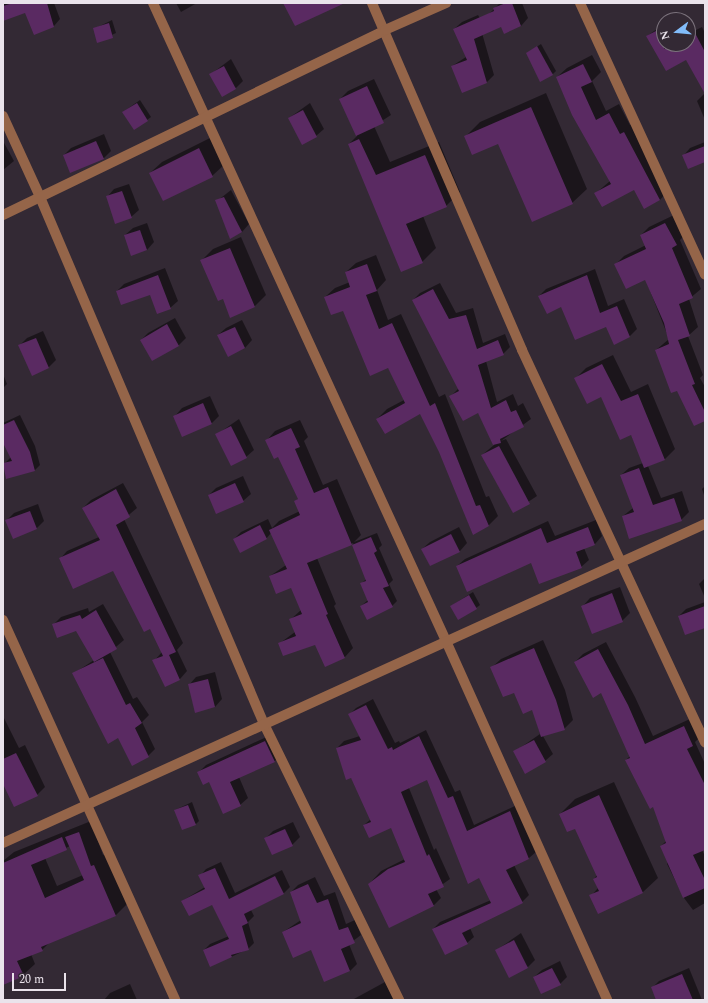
<!DOCTYPE html>
<style>
body{margin:0}
#map{position:relative;width:708px;height:1003px;overflow:hidden;background:#332934;font-family:Spectral,serif}
div>[style]{position:absolute}
[style*='--x']{left:calc(var(--x)*1px);top:calc(var(--y)*1px);width:calc(var(--w)*1px);rotate:calc(var(--a)*1deg)}
.shadow>*{inset:0;background:#0007}
.building>*{inset:0;background:#5a2a62}
.minor>*{height:10px;margin:-5px;padding:0 5px;transform-origin:5px;border-radius:5px;background:#956549}
span{translate:-50% -50%;white-space:nowrap;text-align:center;line-height:1.15;-webkit-text-stroke:3.5px #332934;paint-order:stroke}
.frame{position:absolute;inset:0;border:4px solid #eae3eb;pointer-events:none}
.north{position:absolute;left:656px;top:12px;width:40px;height:40px;box-sizing:border-box;background:#332934;border:1px solid #7c737d;border-radius:50%;rotate:254deg;font-size:11px;font-weight:700;line-height:16px;text-align:center;color:#eae3eb}
.north::after{content:'';display:block;margin:auto;width:14px;height:18px;background:#82bcfa;clip-path:polygon(50% 0,100% 100%,50% 72%,0 100%)}
.scale{position:absolute;left:12px;top:973px;width:54px;height:18px;box-sizing:border-box;border:2px solid #eae3eb;border-top:0;padding-left:5px;font-size:12px;line-height:14px;white-space:nowrap;color:#eae3eb;-webkit-text-stroke:3px #332934;paint-order:stroke}
</style>
<div id="map">
<div class="shadow">
<i style="clip-path:polygon(3px 3px,54px 3px,60px 19px,54px 26px,26px 12px,3px 20px)"></i>
<i style="clip-path:polygon(176px 3px,197px 3px,181px 12px)"></i>
<i style="clip-path:polygon(500px 3px,522px 3px,528px 18px,521px 26px,502px 25px,488px 15px)"></i>
<i style="clip-path:polygon(478px 15px,486px 28px,482px 33px,494px 75px,487px 82px,452px 66px,466px 57px,454px 29px,462px 22px)"></i>
<i style="clip-path:polygon(112px 20px,116px 33px,98px 41px,94px 29px)"></i>
<i style="clip-path:polygon(664px 24px,664px 44px,688px 44px,688px 34px,702px 27px,705px 33px,705px 92px,687px 59px,666px 70px,647px 36px)"></i>
<i style="clip-path:polygon(541px 44px,556px 71px,553px 74px,527px 53px)"></i>
<i style="clip-path:polygon(592px 55px,601px 72px,592px 81px,606px 111px,619px 104px,630px 125px,634px 123px,669px 190px,660px 200px,635px 189px,596px 193px,610px 181px,557px 77px,567px 68px)"></i>
<i style="clip-path:polygon(231px 59px,243px 81px,236px 88px,211px 74px)"></i>
<i style="clip-path:polygon(374px 79px,391px 115px,374px 126px,390px 162px,439px 142px,460px 192px,446px 206px,423px 216px,436px 248px,422px 262px,349px 144px,357px 136px,340px 99px,348px 91px)"></i>
<i style="clip-path:polygon(546px 93px,587px 189px,572px 203px,499px 143px,465px 137px,480px 122px)"></i>
<i style="clip-path:polygon(704px 94px,705px 94px,705px 120px,697px 101px)"></i>
<i style="clip-path:polygon(140px 100px,151px 117px,147px 120px,123px 112px)"></i>
<i style="clip-path:polygon(310px 103px,324px 129px,316px 136px,289px 118px)"></i>
<i style="clip-path:polygon(104px 134px,111px 151px,104px 158px,64px 155px,71px 148px)"></i>
<i style="clip-path:polygon(210px 138px,224px 165px,212px 176px,150px 173px,162px 162px)"></i>
<i style="clip-path:polygon(3px 141px,14px 161px,3px 170px)"></i>
<i style="clip-path:polygon(705px 142px,705px 161px,684px 155px,690px 148px)"></i>
<i style="clip-path:polygon(129px 184px,139px 210px,131px 217px,107px 197px,114px 189px)"></i>
<i style="clip-path:polygon(231px 190px,249px 224px,242px 232px,217px 201px)"></i>
<i style="clip-path:polygon(674px 215px,684px 236px,680px 240px,701px 289px,689px 299px,698px 327px,688px 336px,703px 375px,700px 378px,705px 387px,705px 420px,656px 350px,669px 339px,645px 278px,616px 264px,624px 256px,646px 245px,641px 235px,649px 227px)"></i>
<i style="clip-path:polygon(147px 223px,154px 242px,147px 250px,125px 235px,133px 228px)"></i>
<i style="clip-path:polygon(241px 237px,266px 295px,254px 307px,223px 298px,201px 261px,213px 249px)"></i>
<i style="clip-path:polygon(376px 255px,386px 280px,377px 290px,388px 320px,401px 314px,439px 397px,445px 394px,486px 497px,489px 496px,498px 516px,489px 525px,473px 534px,440px 451px,421px 413px,377px 419px,387px 409px,404px 400px,388px 367px,343px 310px,325px 297px,335px 288px,350px 282px,346px 272px,356px 263px)"></i>
<i style="clip-path:polygon(165px 268px,178px 301px,170px 308px,150px 293px,117px 291px,124px 284px)"></i>
<i style="clip-path:polygon(595px 269px,608px 306px,624px 299px,637px 329px,629px 337px,539px 296px,546px 289px)"></i>
<i style="clip-path:polygon(440px 283px,456px 313px,473px 308px,483px 343px,505px 334px,510px 347px,503px 354px,486px 361px,497px 402px,513px 394px,518px 406px,523px 403px,531px 419px,501px 441px,506px 439px,537px 496px,513px 512px,482px 455px,494px 445px,478px 412px,451px 396px,459px 388px,413px 300px,420px 293px)"></i>
<i style="clip-path:polygon(175px 318px,186px 338px,179px 345px,152px 360px,141px 340px,148px 333px)"></i>
<i style="clip-path:polygon(242px 320px,252px 340px,245px 348px,218px 335px,226px 328px)"></i>
<i style="clip-path:polygon(43px 331px,56px 360px,48px 368px,20px 345px,27px 338px)"></i>
<i style="clip-path:polygon(613px 355px,631px 392px,648px 384px,675px 449px,665px 459px,648px 466px,661px 498px,682px 491px,689px 512px,681px 520px,623px 516px,633px 508px,621px 475px,629px 468px,643px 463px,631px 434px,602px 396px,576px 378px,586px 368px)"></i>
<i style="clip-path:polygon(3px 374px,7px 384px,3px 388px)"></i>
<i style="clip-path:polygon(210px 396px,219px 416px,211px 424px,175px 416px,182px 408px)"></i>
<i style="clip-path:polygon(20px 415px,35px 446px,40px 465px,35px 470px,4px 464px,11px 457px,3px 441px,3px 423px)"></i>
<i style="clip-path:polygon(239px 419px,254px 450px,246px 457px,216px 435px)"></i>
<i style="clip-path:polygon(300px 420px,308px 437px,304px 441px,323px 485px,337px 479px,361px 535px,354px 542px,377px 533px,382px 545px,379px 548px,393px 580px,389px 584px,397px 601px,392px 606px,361px 606px,368px 600px,361px 584px,367px 578px,353px 543px,317px 558px,336px 604px,334px 606px,353px 648px,345px 657px,326px 666px,315px 644px,280px 643px,295px 632px,290px 620px,301px 610px,292px 586px,270px 576px,286px 565px,271px 533px,266px 539px,234px 539px,241px 532px,268px 519px,272px 528px,279px 521px,300px 511px,296px 501px,299px 498px,279px 455px,267px 440px,275px 431px)"></i>
<i style="clip-path:polygon(243px 476px,251px 494px,243px 501px,209px 495px,216px 488px)"></i>
<i style="clip-path:polygon(123px 483px,137px 508px,124px 519px,183px 643px,177px 650px,187px 671px,180px 679px,165px 686px,154px 661px,162px 652px,150px 627px,114px 570px,60px 559px,67px 551px,99px 537px,83px 508px,91px 500px)"></i>
<i style="clip-path:polygon(705px 486px,705px 498px,702px 489px)"></i>
<i style="clip-path:polygon(38px 504px,44px 521px,37px 528px,13px 538px,7px 520px,14px 513px)"></i>
<i style="clip-path:polygon(596px 520px,602px 536px,595px 544px,584px 548px,589px 560px,581px 567px,532px 561px,457px 566px,465px 559px,548px 521px,555px 536px)"></i>
<i style="clip-path:polygon(459px 527px,467px 543px,460px 551px,430px 565px,422px 549px,430px 542px)"></i>
<i style="clip-path:polygon(705px 578px,705px 598px,699px 584px)"></i>
<i style="clip-path:polygon(620px 587px,630px 613px,622px 621px,583px 606px,590px 598px)"></i>
<i style="clip-path:polygon(473px 592px,480px 605px,476px 608px,451px 606px)"></i>
<i style="clip-path:polygon(705px 602px,705px 627px,679px 616px,686px 609px)"></i>
<i style="clip-path:polygon(103px 604px,124px 640px,110px 652px,133px 699px,137px 697px,149px 715px,142px 722px,155px 749px,148px 756px,118px 737px,73px 674px,94px 660px,77px 630px,53px 625px,61px 617px,88px 608px,89px 612px)"></i>
<i style="clip-path:polygon(543px 640px,565px 690px,573px 720px,564px 729px,543px 736px,553px 754px,545px 761px,514px 752px,540px 734px,533px 709px,491px 668px,501px 659px)"></i>
<i style="clip-path:polygon(606px 642px,635px 697px,653px 736px,692px 718px,700px 737px,695px 742px,705px 764px,705px 849px,702px 850px,705px 856px,705px 903px,693px 910px,684px 898px,667px 864px,668px 862px,661px 846px,666px 841px,654px 806px,626px 760px,630px 756px,602px 692px,575px 662px,583px 654px)"></i>
<i style="clip-path:polygon(215px 672px,222px 699px,215px 707px,189px 685px,196px 677px)"></i>
<i style="clip-path:polygon(373px 699px,395px 743px,399px 741px,400px 743px,426px 730px,455px 792px,460px 790px,474px 825px,517px 805px,536px 852px,529px 858px,514px 865px,529px 895px,522px 902px,470px 928px,474px 937px,467px 943px,433px 929px,440px 922px,491px 900px,428px 779px,409px 788px,434px 850px,436px 848px,450px 879px,436px 889px,441px 898px,434px 905px,389px 927px,369px 884px,381px 871px,405px 859px,392px 827px,364px 825px,371px 819px,337px 748px,344px 741px,360px 736px,349px 715px,356px 708px)"></i>
<i style="clip-path:polygon(3px 716px,19px 748px,25px 745px,45px 787px,37px 795px,3px 782px)"></i>
<i style="clip-path:polygon(273px 734px,282px 753px,275px 761px,239px 777px,248px 798px,240px 805px,199px 772px,206px 765px)"></i>
<i style="clip-path:polygon(614px 782px,658px 878px,643px 892px,598px 913px,591px 896px,598px 888px,594px 879px,597px 875px,576px 827px,560px 814px,575px 799px)"></i>
<i style="clip-path:polygon(192px 802px,199px 821px,196px 824px,175px 810px)"></i>
<i style="clip-path:polygon(evenodd,91px 821px,103px 855px,106px 854px,127px 904px,115px 916px,50px 942px,42px 950px,31px 954px,35px 964px,23px 975px,3px 984px,3px 861px,14px 852px,91px 821px,70px 846px,83px 875px,57px 886px,45px 858px,70px 846px)"></i>
<i style="clip-path:polygon(293px 822px,300px 837px,292px 845px,266px 838px,273px 831px)"></i>
<i style="clip-path:polygon(221px 862px,235px 893px,282px 870px,290px 887px,284px 893px,251px 910px,254px 916px,248px 922px,254px 943px,248px 949px,231px 957px,204px 950px,210px 944px,229px 936px,212px 904px,182px 901px,205px 887px,200px 876px,206px 869px)"></i>
<i style="clip-path:polygon(315px 877px,324px 896px,335px 892px,346px 924px,355px 920px,361px 935px,349px 944px,357px 964px,350px 971px,283px 932px,301px 920px,291px 892px,298px 885px)"></i>
<i style="clip-path:polygon(521px 933px,535px 960px,528px 967px,498px 949px)"></i>
<i style="clip-path:polygon(560px 961px,567px 977px,560px 984px,534px 977px,542px 970px)"></i>
<i style="clip-path:polygon(689px 968px,702px 1000px,657px 1000px,652px 988px,659px 981px)"></i>
<i style="clip-path:polygon(385px 982px,394px 1000px,352px 1000px)"></i>
<i style="clip-path:polygon(130px 984px,137px 1000px,104px 1000px,110px 993px)"></i>
</div>
<div class="building">
<i style="clip-path:polygon(13px 3px,47px 3px,54px 27px,34px 35px,25px 13px,3px 21px,3px 6px)"></i>
<i style="clip-path:polygon(283px 3px,345px 3px,295px 26px)"></i>
<i style="clip-path:polygon(506px 3px,512px 3px,521px 26px,504px 34px,501px 27px,474px 39px,487px 83px,462px 93px,451px 66px,467px 60px,453px 29px,494px 11px,493px 8px)"></i>
<i style="clip-path:polygon(109px 23px,113px 38px,97px 43px,93px 28px)"></i>
<i style="clip-path:polygon(664px 27px,664px 49px,674px 44px,688px 44px,688px 36px,695px 33px,705px 52px,705px 94px,686px 60px,666px 71px,646px 36px)"></i>
<i style="clip-path:polygon(537px 46px,553px 75px,540px 82px,526px 53px)"></i>
<i style="clip-path:polygon(583px 64px,592px 82px,581px 87px,596px 120px,609px 113px,620px 134px,624px 132px,660px 200px,644px 209px,634px 190px,602px 207px,594px 193px,611px 184px,572px 115px,556px 77px)"></i>
<i style="clip-path:polygon(224px 66px,236px 89px,222px 97px,209px 74px)"></i>
<i style="clip-path:polygon(367px 86px,384px 123px,356px 136px,339px 99px)"></i>
<i style="clip-path:polygon(137px 103px,148px 121px,134px 130px,122px 112px)"></i>
<i style="clip-path:polygon(531px 107px,573px 204px,532px 222px,498px 144px,472px 155px,464px 136px)"></i>
<i style="clip-path:polygon(303px 110px,317px 137px,302px 145px,288px 118px)"></i>
<i style="clip-path:polygon(359px 139px,376px 175px,425px 155px,447px 207px,406px 224px,423px 263px,401px 272px,348px 144px)"></i>
<i style="clip-path:polygon(96px 141px,104px 159px,70px 173px,63px 155px)"></i>
<i style="clip-path:polygon(705px 146px,705px 162px,688px 169px,682px 155px)"></i>
<i style="clip-path:polygon(199px 148px,213px 177px,163px 201px,149px 173px)"></i>
<i style="clip-path:polygon(122px 191px,132px 218px,115px 224px,106px 196px)"></i>
<i style="clip-path:polygon(224px 197px,242px 232px,230px 239px,215px 200px)"></i>
<i style="clip-path:polygon(665px 223px,677px 245px,672px 248px,693px 298px,679px 304px,690px 336px,678px 340px,695px 384px,692px 385px,705px 412px,705px 421px,694px 426px,677px 391px,671px 393px,655px 350px,669px 344px,664px 323px,645px 280px,626px 289px,614px 264px,646px 249px,640px 235px)"></i>
<i style="clip-path:polygon(140px 230px,147px 250px,131px 256px,124px 235px)"></i>
<i style="clip-path:polygon(230px 248px,255px 307px,230px 318px,223px 299px,218px 301px,200px 260px)"></i>
<i style="clip-path:polygon(367px 264px,377px 291px,366px 295px,379px 329px,392px 323px,430px 406px,435px 403px,476px 506px,480px 505px,489px 526px,473px 535px,439px 452px,420px 414px,385px 434px,376px 419px,405px 403px,388px 368px,370px 376px,343px 311px,331px 315px,324px 297px,350px 287px,345px 272px)"></i>
<i style="clip-path:polygon(158px 275px,171px 309px,157px 314px,150px 295px,121px 305px,116px 291px)"></i>
<i style="clip-path:polygon(587px 275px,600px 313px,617px 306px,630px 337px,614px 345px,606px 327px,575px 340px,561px 307px,547px 314px,538px 296px)"></i>
<i style="clip-path:polygon(433px 289px,449px 319px,466px 315px,477px 349px,498px 340px,504px 355px,478px 365px,491px 408px,506px 400px,511px 412px,516px 410px,524px 427px,500px 439px,501px 443px,493px 445px,478px 413px,463px 421px,449px 396px,459px 391px,412px 300px)"></i>
<i style="clip-path:polygon(167px 324px,179px 346px,152px 361px,140px 340px)"></i>
<i style="clip-path:polygon(235px 327px,245px 348px,228px 357px,217px 335px)"></i>
<i style="clip-path:polygon(36px 338px,49px 368px,32px 376px,18px 345px)"></i>
<i style="clip-path:polygon(602px 364px,621px 401px,638px 394px,665px 460px,644px 468px,631px 435px,620px 440px,601px 397px,587px 404px,574px 378px)"></i>
<i style="clip-path:polygon(203px 403px,212px 424px,182px 437px,173px 416px)"></i>
<i style="clip-path:polygon(14px 420px,30px 452px,35px 471px,6px 479px,3px 463px,12px 461px,3px 443px,3px 425px)"></i>
<i style="clip-path:polygon(231px 426px,247px 458px,231px 466px,215px 434px)"></i>
<i style="clip-path:polygon(291px 428px,300px 447px,295px 449px,314px 493px,328px 487px,352px 545px,307px 563px,328px 614px,326px 615px,345px 658px,325px 667px,315px 645px,283px 656px,278px 643px,296px 636px,289px 619px,302px 614px,291px 588px,276px 594px,269px 576px,287px 569px,269px 530px,300px 515px,294px 501px,298px 499px,278px 457px,274px 459px,265px 440px)"></i>
<i style="clip-path:polygon(499px 446px,530px 504px,513px 513px,481px 455px)"></i>
<i style="clip-path:polygon(639px 468px,653px 505px,674px 498px,682px 521px,629px 539px,622px 516px,634px 512px,620px 475px)"></i>
<i style="clip-path:polygon(235px 483px,244px 502px,216px 514px,208px 495px)"></i>
<i style="clip-path:polygon(116px 489px,130px 517px,116px 525px,176px 652px,169px 655px,180px 680px,165px 687px,152px 660px,163px 656px,150px 629px,144px 632px,113px 571px,73px 589px,59px 558px,100px 540px,82px 508px)"></i>
<i style="clip-path:polygon(30px 511px,37px 529px,13px 539px,5px 520px)"></i>
<i style="clip-path:polygon(260px 525px,267px 539px,240px 553px,233px 539px)"></i>
<i style="clip-path:polygon(588px 527px,595px 545px,576px 552px,582px 568px,539px 584px,531px 563px,467px 592px,456px 566px,541px 528px,547px 543px)"></i>
<i style="clip-path:polygon(451px 534px,460px 552px,430px 566px,421px 549px)"></i>
<i style="clip-path:polygon(371px 537px,377px 551px,374px 553px,389px 586px,383px 588px,393px 607px,367px 620px,360px 606px,368px 602px,360px 583px,366px 581px,352px 545px)"></i>
<i style="clip-path:polygon(612px 593px,623px 622px,592px 634px,581px 606px)"></i>
<i style="clip-path:polygon(469px 595px,477px 609px,458px 620px,450px 606px)"></i>
<i style="clip-path:polygon(705px 606px,705px 628px,685px 635px,678px 616px)"></i>
<i style="clip-path:polygon(96px 610px,117px 649px,94px 662px,76px 631px,57px 638px,52px 624px,80px 615px,82px 619px)"></i>
<i style="clip-path:polygon(534px 648px,556px 700px,565px 730px,541px 737px,532px 710px,523px 714px,514px 693px,503px 697px,490px 667px)"></i>
<i style="clip-path:polygon(598px 649px,628px 705px,645px 744px,684px 726px,693px 746px,687px 749px,705px 785px,705px 850px,693px 855px,705px 880px,705px 888px,683px 898px,660px 846px,666px 843px,653px 807px,650px 809px,625px 760px,630px 758px,601px 693px,593px 698px,574px 662px)"></i>
<i style="clip-path:polygon(103px 658px,126px 705px,130px 703px,142px 723px,135px 728px,149px 757px,132px 766px,118px 738px,108px 744px,72px 673px)"></i>
<i style="clip-path:polygon(208px 679px,215px 707px,195px 713px,188px 684px)"></i>
<i style="clip-path:polygon(366px 705px,388px 749px,392px 747px,393px 750px,419px 736px,448px 798px,453px 796px,467px 831px,510px 811px,529px 859px,506px 870px,523px 903px,462px 933px,468px 944px,445px 955px,432px 929px,491px 903px,479px 878px,468px 884px,427px 780px,401px 792px,427px 856px,429px 854px,444px 887px,428px 894px,434px 906px,389px 928px,368px 884px,388px 869px,405px 862px,391px 828px,369px 838px,363px 825px,371px 822px,351px 778px,346px 780px,336px 748px,361px 740px,348px 714px)"></i>
<i style="clip-path:polygon(534px 740px,546px 762px,525px 774px,513px 751px)"></i>
<i style="clip-path:polygon(265px 741px,275px 762px,230px 782px,241px 806px,223px 814px,209px 782px,203px 785px,197px 772px)"></i>
<i style="clip-path:polygon(16px 753px,38px 796px,14px 807px,3px 784px,3px 759px)"></i>
<i style="clip-path:polygon(599px 795px,643px 893px,598px 914px,589px 895px,599px 891px,593px 879px,597px 877px,575px 829px,567px 832px,559px 814px)"></i>
<i style="clip-path:polygon(188px 805px,196px 825px,182px 830px,174px 810px)"></i>
<i style="clip-path:polygon(285px 829px,293px 846px,272px 855px,264px 838px)"></i>
<i style="clip-path:polygon(79px 832px,91px 866px,94px 865px,116px 916px,41px 947px,43px 951px,17px 961px,24px 976px,3px 985px,3px 863px,62px 837px,67px 850px,31px 865px,45px 898px,84px 880px,65px 837px)"></i>
<i style="clip-path:polygon(215px 868px,229px 899px,275px 876px,284px 894px,244px 914px,248px 923px,242px 926px,249px 950px,231px 955px,232px 957px,210px 967px,203px 950px,229px 939px,212px 905px,189px 916px,181px 901px,205px 889px,198px 875px)"></i>
<i style="clip-path:polygon(308px 884px,317px 903px,328px 899px,339px 930px,348px 927px,355px 943px,341px 949px,350px 971px,324px 982px,311px 950px,293px 958px,282px 932px,301px 923px,290px 892px)"></i>
<i style="clip-path:polygon(514px 940px,528px 968px,509px 978px,495px 950px)"></i>
<i style="clip-path:polygon(552px 968px,561px 985px,541px 994px,533px 977px)"></i>
<i style="clip-path:polygon(682px 974px,693px 1000px,656px 1000px,651px 987px)"></i>
</div>
<div class="minor">
<i style="--x:153;--y:3;--w:702;--a:65.33"></i>
<i style="--x:446;--y:641;--w:393;--a:65.8"></i>
<i style="--x:372;--y:3;--w:378;--a:66.6"></i>
<i style="--x:522;--y:350;--w:433;--a:65"></i>
<i style="--x:580;--y:3;--w:299;--a:65.3"></i>
<i style="--x:3;--y:116;--w:89;--a:65.4"></i>
<i style="--x:40;--y:197;--w:573;--a:66.97"></i>
<i style="--x:264;--y:724;--w:307;--a:63.9"></i>
<i style="--x:3;--y:215;--w:424;--a:-25.8"></i>
<i style="--x:385;--y:30;--w:67;--a:-23.9"></i>
<i style="--x:3;--y:620;--w:417;--a:65.6"></i>
<i style="--x:3;--y:843;--w:771;--a:-24.44"></i>
</div>
<div class="frame"></div>
<div class="north">N</div>
<div class="scale">20 m</div>
</div>
